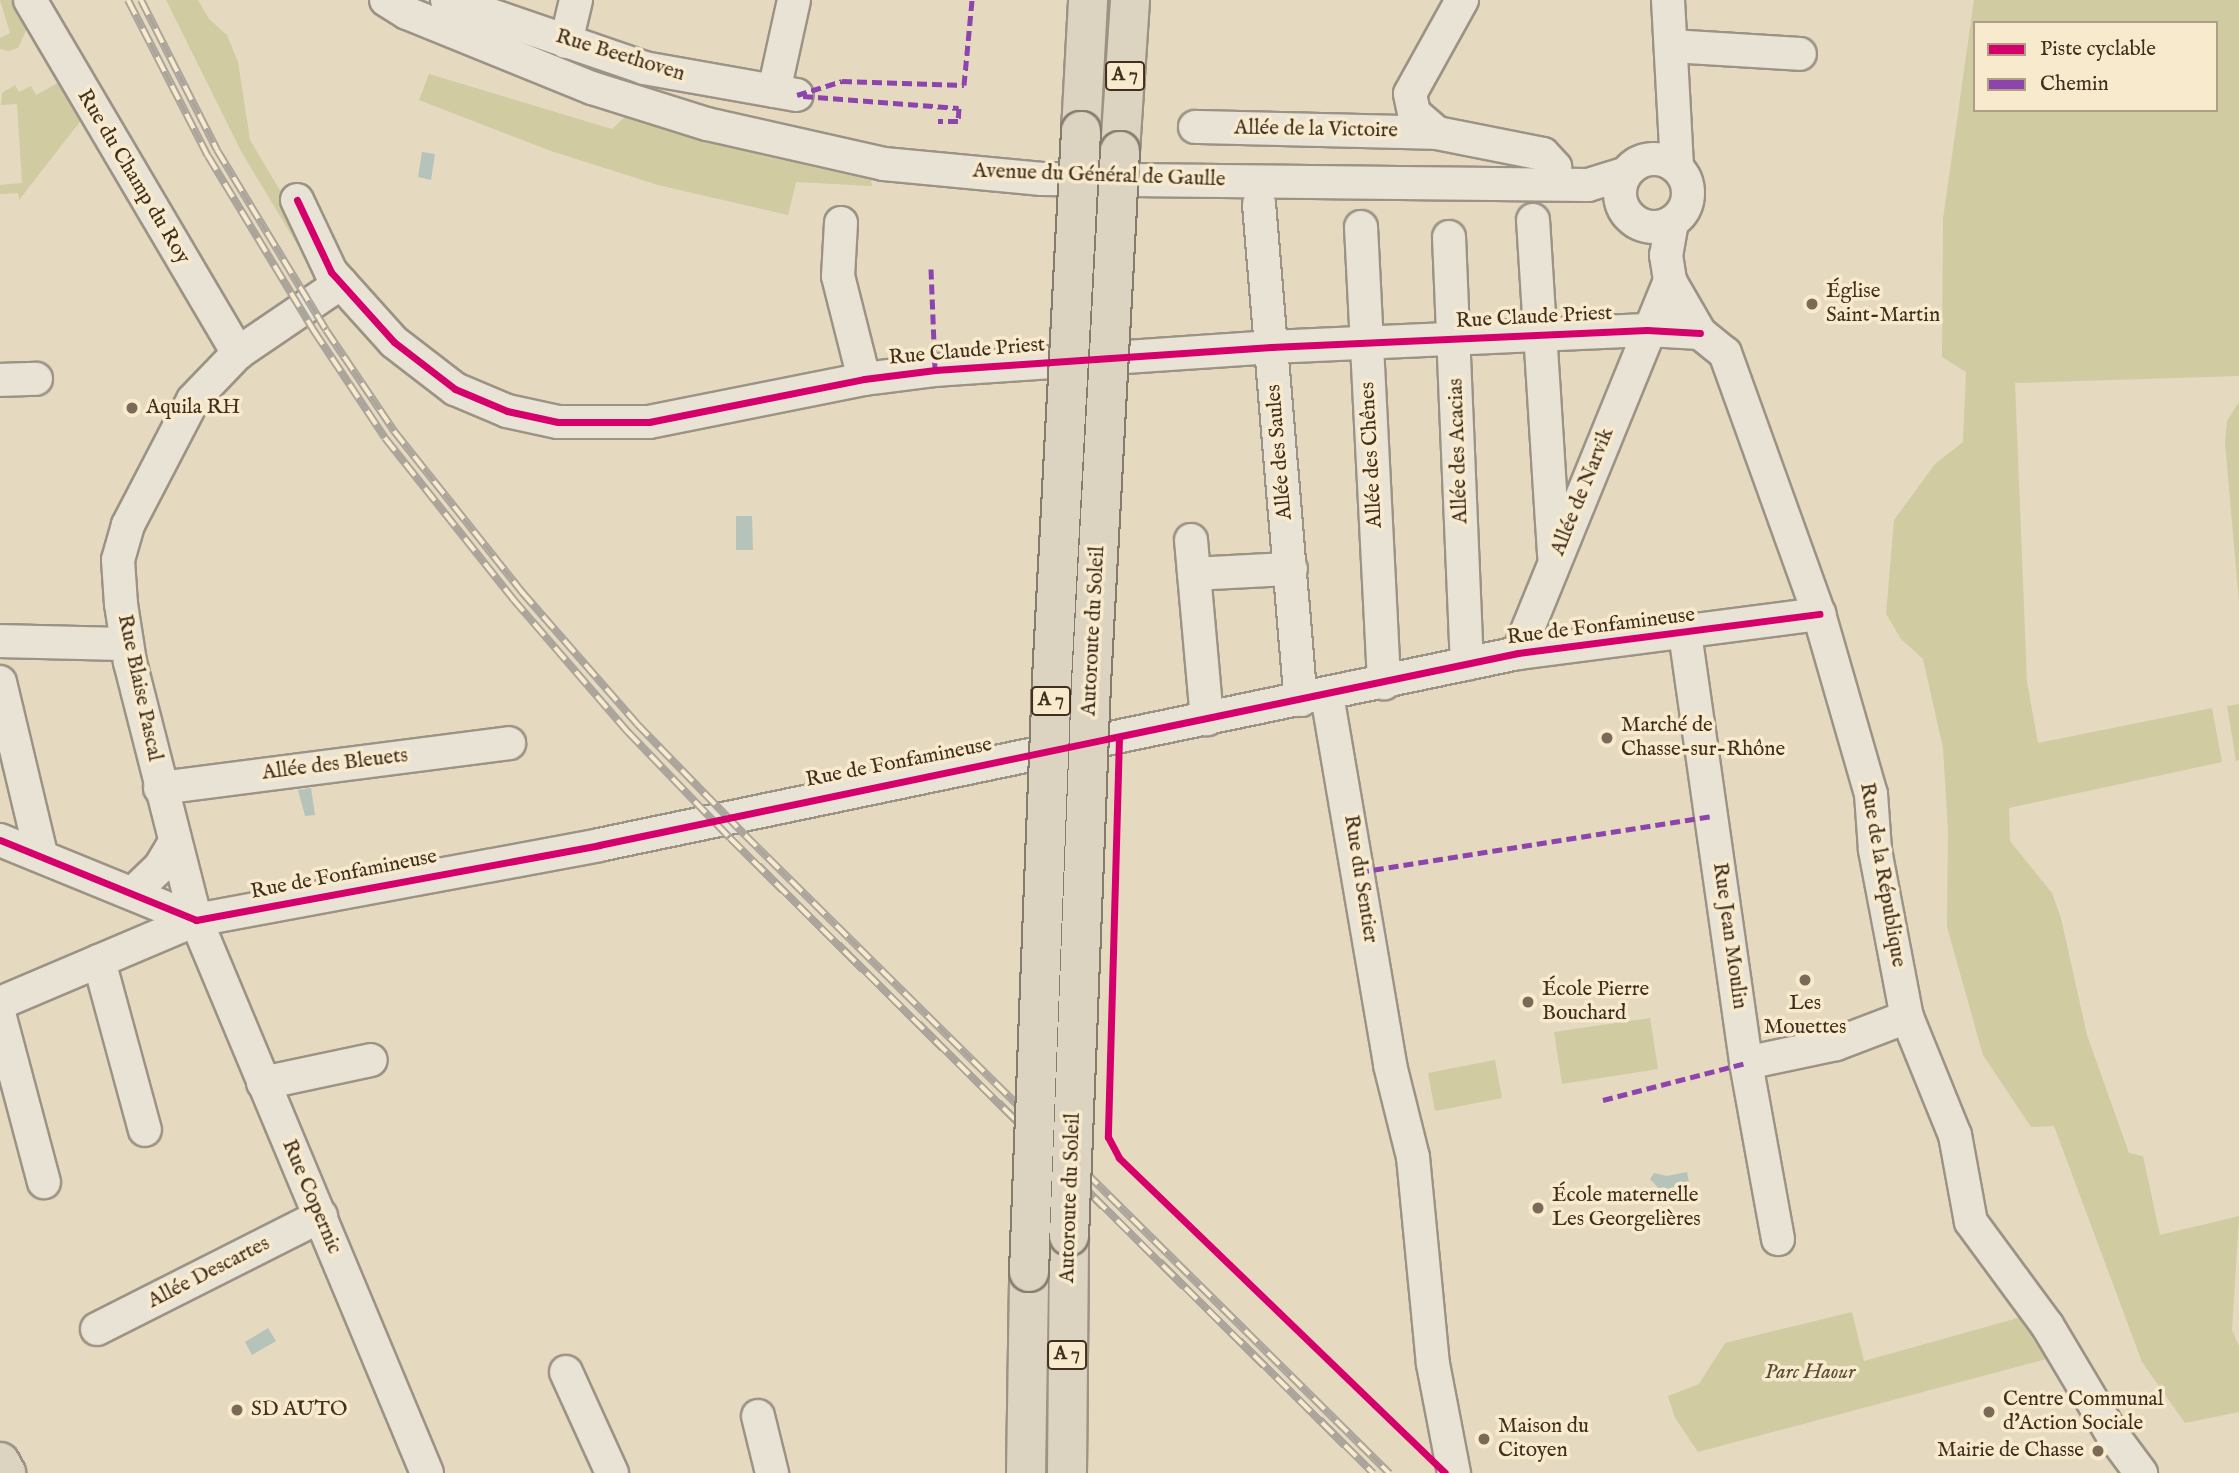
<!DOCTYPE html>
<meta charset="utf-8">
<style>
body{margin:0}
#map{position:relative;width:2239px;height:1473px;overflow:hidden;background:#e5d9c0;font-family:"IM FELL English",serif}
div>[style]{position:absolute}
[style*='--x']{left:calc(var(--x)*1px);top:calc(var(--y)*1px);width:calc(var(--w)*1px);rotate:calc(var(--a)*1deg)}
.green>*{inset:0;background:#d1cba1}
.water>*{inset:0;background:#b5c3ba}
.roads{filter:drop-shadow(2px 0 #9c9384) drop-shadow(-2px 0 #9c9384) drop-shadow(0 2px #9c9384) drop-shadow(0 -2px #9c9384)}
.minor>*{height:32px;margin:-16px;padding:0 16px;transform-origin:16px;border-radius:16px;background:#e9e3d6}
.minor>.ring{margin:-16px;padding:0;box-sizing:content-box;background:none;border:32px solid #e9e3d6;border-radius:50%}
.major>*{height:38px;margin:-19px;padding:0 19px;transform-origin:19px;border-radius:19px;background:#dcd3c1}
.highway>*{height:38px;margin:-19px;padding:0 19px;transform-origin:19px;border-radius:19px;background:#dcd3c1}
.rail>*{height:8px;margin-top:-4px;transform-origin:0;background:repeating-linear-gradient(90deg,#f8eacc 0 16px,#aca59b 0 32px);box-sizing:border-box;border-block:2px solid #aca59b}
.bridges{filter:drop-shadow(2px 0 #857c6e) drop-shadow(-2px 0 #857c6e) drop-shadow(0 2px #857c6e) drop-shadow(0 -2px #857c6e)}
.highway-bridge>*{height:38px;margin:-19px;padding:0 19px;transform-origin:19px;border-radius:19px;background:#dcd3c1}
.quiet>*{height:5px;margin-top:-2.5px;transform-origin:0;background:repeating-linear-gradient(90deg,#8e44ad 0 10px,transparent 0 15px)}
.cycleway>*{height:7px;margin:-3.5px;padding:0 3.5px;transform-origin:3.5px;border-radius:3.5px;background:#d6006c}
.dots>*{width:19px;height:19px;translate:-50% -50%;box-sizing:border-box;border:4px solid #f8eacc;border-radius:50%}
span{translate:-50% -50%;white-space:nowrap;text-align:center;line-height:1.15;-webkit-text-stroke:7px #f8eacc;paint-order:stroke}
.shield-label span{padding:2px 5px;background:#f8eacc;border:2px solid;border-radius:5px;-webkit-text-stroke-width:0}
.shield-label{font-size:19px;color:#412e1f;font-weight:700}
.street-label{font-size:21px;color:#412e1f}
.poi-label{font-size:21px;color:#412e1f}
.left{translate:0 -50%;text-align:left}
.right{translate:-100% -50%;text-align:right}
.park-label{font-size:21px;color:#5b4b34;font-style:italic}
.legend{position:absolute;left:1973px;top:21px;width:245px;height:91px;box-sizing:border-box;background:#f8eacc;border:2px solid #af9f87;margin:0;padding:9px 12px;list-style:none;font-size:21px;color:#412e1f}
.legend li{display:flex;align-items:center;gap:14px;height:35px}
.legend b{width:35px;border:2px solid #af9f87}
</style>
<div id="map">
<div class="green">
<i style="clip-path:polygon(0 0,17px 0,29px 24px,18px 48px,9px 51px,0 49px,0 38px,10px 33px)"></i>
<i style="clip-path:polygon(166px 0,198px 0,209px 19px,227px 35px,238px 62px,250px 140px,291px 209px,315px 274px,242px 153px)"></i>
<i style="clip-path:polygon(evenodd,1974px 0,2239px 0,2239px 376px,2015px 383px,2027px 682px,2038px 743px,2212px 708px,2222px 762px,2009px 808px,2010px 841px,2052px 893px,2061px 918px,2087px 1035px,2129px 1153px,2143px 1156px,2160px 1235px,2239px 1216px,2232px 1330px,2239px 1346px,2239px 1412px,2185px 1423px,2142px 1362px,2054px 1126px,2031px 1127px,1983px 1055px,1947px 927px,1948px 830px,1943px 748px,1923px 659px,1901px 639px,1886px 614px,1894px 520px,1935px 464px,1963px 442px,1966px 372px,1942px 357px,1943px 219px,1974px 0,1975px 23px,2216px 23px,2216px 110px,1975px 110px,1975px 23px)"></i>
<i style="clip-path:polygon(429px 74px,612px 129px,627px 115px,756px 154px,871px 180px,872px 186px,796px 182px,788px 215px,658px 185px,551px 151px,419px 100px)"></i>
<i style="clip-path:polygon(61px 81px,82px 119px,19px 200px,18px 193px,0 194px,0 185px,22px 183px,17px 104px,1px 105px,2px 93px,15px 85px,19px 92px,31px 86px,36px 95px)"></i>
<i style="clip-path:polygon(2239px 402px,2239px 602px,2225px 443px,2227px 421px)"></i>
<i style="clip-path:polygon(2239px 704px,2239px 760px,2236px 761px,2227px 706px)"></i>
<i style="clip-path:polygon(1650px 1018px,1658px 1069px,1562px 1084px,1554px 1032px)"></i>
<i style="clip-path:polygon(1495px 1060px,1502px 1098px,1435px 1111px,1428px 1073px)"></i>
<i style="clip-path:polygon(1852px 1312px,1864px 1361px,2025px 1316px,2054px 1357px,1698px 1452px,1675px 1418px,1668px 1396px,1699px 1384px,1725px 1343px)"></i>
</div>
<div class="water">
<i style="clip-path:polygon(422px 152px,435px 154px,431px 180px,418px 177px)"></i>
<i style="clip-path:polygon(736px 516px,752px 516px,753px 550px,736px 550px)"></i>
<i style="clip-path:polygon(311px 788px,315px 815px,305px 816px,298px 790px)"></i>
<i style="clip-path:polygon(1687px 1172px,1690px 1188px,1663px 1193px,1650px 1179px,1654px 1173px,1667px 1176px)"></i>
<i style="clip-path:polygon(268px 1328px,276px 1341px,252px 1355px,245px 1342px)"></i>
</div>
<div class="roads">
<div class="minor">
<i style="--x:30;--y:0;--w:410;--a:59.5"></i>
<i style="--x:386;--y:0;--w:25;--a:32"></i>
<i style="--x:407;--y:13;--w:200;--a:22.1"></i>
<i style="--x:592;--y:88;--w:121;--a:17.4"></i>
<i style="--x:707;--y:124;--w:181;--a:12.7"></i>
<i style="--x:884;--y:164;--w:159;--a:5.4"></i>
<i style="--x:1042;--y:179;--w:546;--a:0.63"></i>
<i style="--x:1588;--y:185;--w:39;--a:-17"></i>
<i style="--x:447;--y:0;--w:208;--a:19"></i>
<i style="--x:644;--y:68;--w:155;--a:10"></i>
<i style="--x:1462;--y:0;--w:107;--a:119"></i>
<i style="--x:1410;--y:94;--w:19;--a:78"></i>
<i style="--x:1414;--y:113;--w:30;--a:41"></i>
<i style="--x:1437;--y:133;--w:108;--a:11.2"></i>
<i style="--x:1543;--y:154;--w:18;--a:47"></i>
<i style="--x:1555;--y:167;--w:16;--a:90"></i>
<i style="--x:1668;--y:0;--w:167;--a:86.9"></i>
<i style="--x:566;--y:42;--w:43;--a:-76.6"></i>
<i style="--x:1671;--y:46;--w:129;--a:3.5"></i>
<i style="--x:774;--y:91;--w:93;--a:-77.6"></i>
<i style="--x:1195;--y:127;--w:242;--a:1.4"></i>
<i class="ring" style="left:1620px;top:159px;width:36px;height:36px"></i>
<i style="--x:297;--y:200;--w:80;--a:64.7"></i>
<i style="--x:331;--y:272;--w:94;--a:48"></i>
<i style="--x:394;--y:342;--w:77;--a:37.6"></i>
<i style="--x:455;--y:389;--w:56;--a:22.9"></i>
<i style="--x:507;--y:411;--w:52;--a:12.2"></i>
<i style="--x:558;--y:422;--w:91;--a:0"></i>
<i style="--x:649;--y:422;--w:219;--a:-11.3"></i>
<i style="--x:864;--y:379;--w:72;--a:-7.2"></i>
<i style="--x:935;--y:370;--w:337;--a:-3.9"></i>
<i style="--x:1271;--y:347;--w:376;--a:-2.6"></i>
<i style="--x:1647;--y:330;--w:53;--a:3.2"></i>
<i style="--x:1259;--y:204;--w:498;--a:85.2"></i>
<i style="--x:1533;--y:220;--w:336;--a:86.4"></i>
<i style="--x:1672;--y:222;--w:34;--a:100"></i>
<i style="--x:1666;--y:255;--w:26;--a:81"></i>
<i style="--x:1670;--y:281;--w:60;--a:60"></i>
<i style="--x:1700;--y:333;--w:32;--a:39"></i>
<i style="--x:1725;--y:353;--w:277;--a:70.2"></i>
<i style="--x:1819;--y:614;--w:187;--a:73.9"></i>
<i style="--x:1871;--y:794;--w:56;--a:85.9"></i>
<i style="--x:1875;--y:850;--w:170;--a:79.2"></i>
<i style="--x:1907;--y:1017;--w:127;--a:67.9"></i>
<i style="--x:1955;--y:1135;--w:88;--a:79.6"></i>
<i style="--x:1971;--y:1222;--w:128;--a:53.6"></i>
<i style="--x:2047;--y:1325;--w:127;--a:59.2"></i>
<i style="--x:2112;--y:1434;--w:49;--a:53.4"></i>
<i style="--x:841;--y:223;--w:53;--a:93.2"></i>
<i style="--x:838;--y:276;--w:106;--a:75.8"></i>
<i style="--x:1361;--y:227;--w:457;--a:87.1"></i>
<i style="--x:1449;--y:237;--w:427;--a:87.6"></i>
<i style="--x:341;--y:283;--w:125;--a:145.8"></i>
<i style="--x:238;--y:353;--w:65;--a:133.8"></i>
<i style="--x:193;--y:400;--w:141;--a:117.5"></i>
<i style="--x:128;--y:525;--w:36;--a:106"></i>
<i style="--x:118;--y:560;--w:44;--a:86.1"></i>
<i style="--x:121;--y:604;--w:59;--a:81.2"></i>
<i style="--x:130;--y:662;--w:266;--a:75.7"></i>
<i style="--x:196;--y:920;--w:599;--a:67.33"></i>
<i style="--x:0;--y:380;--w:36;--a:-2"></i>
<i style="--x:1191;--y:540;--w:180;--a:84.9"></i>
<i style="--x:1194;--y:574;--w:97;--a:-3"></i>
<i style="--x:1685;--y:633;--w:434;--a:81.9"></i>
<i style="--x:1746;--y:1063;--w:179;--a:79.7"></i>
<i style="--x:0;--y:641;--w:127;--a:1.4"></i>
<i style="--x:1518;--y:653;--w:402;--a:-67.8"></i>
<i style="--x:0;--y:682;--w:177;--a:76.6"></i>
<i style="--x:1327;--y:695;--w:375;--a:80.3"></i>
<i style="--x:1390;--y:1065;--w:95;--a:76"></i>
<i style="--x:1413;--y:1157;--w:208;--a:84.5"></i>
<i style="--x:1433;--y:1364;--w:111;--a:79.1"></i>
<i style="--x:160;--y:788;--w:352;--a:-7.3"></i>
<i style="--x:0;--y:840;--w:212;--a:22.2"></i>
<i style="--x:196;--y:920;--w:410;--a:-10.5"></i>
<i style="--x:599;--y:845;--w:939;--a:-11.8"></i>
<i style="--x:1518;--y:653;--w:304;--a:-7.4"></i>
<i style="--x:134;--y:892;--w:36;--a:-44"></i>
<i style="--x:160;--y:867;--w:27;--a:-59"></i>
<i style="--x:99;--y:961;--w:175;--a:74.8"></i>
<i style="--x:0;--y:1003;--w:213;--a:-23"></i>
<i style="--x:0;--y:1017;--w:171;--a:75.1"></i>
<i style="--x:1746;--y:1063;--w:92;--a:-11.9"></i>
<i style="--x:1836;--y:1044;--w:76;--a:-20.8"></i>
<i style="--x:263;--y:1083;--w:110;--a:-12"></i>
<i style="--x:97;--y:1329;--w:251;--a:-26.8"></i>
<i style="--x:566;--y:1372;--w:111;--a:65.5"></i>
<i style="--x:758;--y:1416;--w:59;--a:76.2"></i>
</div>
<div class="major">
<i style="--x:0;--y:1462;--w:13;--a:61"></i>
</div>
<div class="highway">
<i style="--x:1081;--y:131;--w:131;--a:-86.9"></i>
<i style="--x:1120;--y:151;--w:151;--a:-86.2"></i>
<i style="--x:1026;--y:1473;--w:201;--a:-89.1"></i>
<i style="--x:1067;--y:1473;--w:237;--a:-89.5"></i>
</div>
</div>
<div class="rail">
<i style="--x:128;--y:0;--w:175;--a:62.9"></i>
<i style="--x:208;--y:156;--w:205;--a:58.8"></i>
<i style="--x:314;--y:331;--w:128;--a:56.4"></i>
<i style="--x:385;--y:438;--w:206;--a:51.5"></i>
<i style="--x:513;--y:599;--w:176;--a:49.2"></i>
<i style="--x:628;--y:732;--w:147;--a:46.1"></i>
<i style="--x:730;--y:838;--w:904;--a:44.64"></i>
<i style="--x:141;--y:0;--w:168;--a:63.1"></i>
<i style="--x:217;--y:150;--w:210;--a:58.8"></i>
<i style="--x:326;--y:330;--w:122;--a:56"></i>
<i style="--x:394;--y:431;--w:206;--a:51.5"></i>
<i style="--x:522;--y:592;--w:175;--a:48.9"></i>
<i style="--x:637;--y:724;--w:155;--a:45.8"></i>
<i style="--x:745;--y:835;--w:907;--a:44.73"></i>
</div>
<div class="bridges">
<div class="highway-bridge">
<i style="--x:1069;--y:1236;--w:553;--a:-87.72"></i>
<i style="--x:1091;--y:683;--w:533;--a:-86.88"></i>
<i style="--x:1029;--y:1272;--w:593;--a:-87.78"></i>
<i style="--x:1052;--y:679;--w:549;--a:-86.97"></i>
</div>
</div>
<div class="quiet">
<i style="--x:797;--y:95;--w:47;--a:-17.3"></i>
<i style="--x:842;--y:81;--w:122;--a:1.9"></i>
<i style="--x:964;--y:85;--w:85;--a:-84.6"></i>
<i style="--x:803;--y:96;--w:156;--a:4.4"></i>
<i style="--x:959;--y:108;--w:13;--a:94"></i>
<i style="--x:958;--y:121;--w:20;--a:180"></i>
<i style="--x:931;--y:269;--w:101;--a:87.7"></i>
<i style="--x:1359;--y:872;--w:356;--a:-9"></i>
<i style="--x:1603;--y:1100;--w:148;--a:-14.5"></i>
</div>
<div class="cycleway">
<i style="--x:297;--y:200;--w:80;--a:64.7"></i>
<i style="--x:331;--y:272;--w:94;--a:48"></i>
<i style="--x:394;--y:342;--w:77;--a:37.6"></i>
<i style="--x:455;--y:389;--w:56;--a:22.9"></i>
<i style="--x:507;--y:411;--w:52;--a:12.2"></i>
<i style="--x:558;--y:422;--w:91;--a:0"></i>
<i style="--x:649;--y:422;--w:219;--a:-11.3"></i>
<i style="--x:864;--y:379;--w:72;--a:-7.2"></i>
<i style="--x:935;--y:370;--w:337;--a:-3.9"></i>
<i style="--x:1271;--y:347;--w:376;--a:-2.6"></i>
<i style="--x:1647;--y:330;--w:53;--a:3.2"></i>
<i style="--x:1119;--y:737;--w:400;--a:91.6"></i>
<i style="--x:1108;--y:1137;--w:24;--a:62"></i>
<i style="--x:1119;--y:1158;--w:453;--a:44"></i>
<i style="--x:0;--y:840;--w:212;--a:22.2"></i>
<i style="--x:196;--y:920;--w:410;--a:-10.5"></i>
<i style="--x:599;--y:845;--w:939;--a:-11.8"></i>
<i style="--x:1518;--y:653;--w:304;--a:-7.4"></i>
</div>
<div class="dots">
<i style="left:1812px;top:304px;background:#7a6a57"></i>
<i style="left:132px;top:408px;background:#7a6a57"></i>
<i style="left:1607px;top:738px;background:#7a6a57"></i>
<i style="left:1805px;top:980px;background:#7a6a57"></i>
<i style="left:1528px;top:1002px;background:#7a6a57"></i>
<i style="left:1538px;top:1208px;background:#7a6a57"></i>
<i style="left:237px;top:1410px;background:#7a6a57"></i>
<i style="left:1989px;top:1412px;background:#7a6a57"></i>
<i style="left:1484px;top:1439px;background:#7a6a57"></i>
<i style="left:2098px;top:1451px;background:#7a6a57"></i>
</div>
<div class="shield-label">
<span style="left:1125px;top:76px">A 7</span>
<span style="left:1051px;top:701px">A 7</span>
<span style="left:1067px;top:1355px">A 7</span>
</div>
<div class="street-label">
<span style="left:620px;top:56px;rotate:17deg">Rue Beethoven</span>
<span style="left:1316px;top:130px;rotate:1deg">Allée de la Victoire</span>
<span style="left:1099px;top:176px;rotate:2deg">Avenue du Général de Gaulle</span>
<span style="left:133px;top:177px;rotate:59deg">Rue du Champ du Roy</span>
<span style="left:1534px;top:318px;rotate:-3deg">Rue Claude Priest</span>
<span style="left:967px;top:352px;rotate:-5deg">Rue Claude Priest</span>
<span style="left:1459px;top:451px;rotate:-92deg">Allée des Acacias</span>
<span style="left:1280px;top:452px;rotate:-95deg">Allée des Saules</span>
<span style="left:1372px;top:455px;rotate:-93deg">Allée des Chênes</span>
<span style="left:1583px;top:492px;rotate:-68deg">Allée de Narvik</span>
<span style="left:1601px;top:627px;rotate:-7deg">Rue de Fonfamineuse</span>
<span style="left:1094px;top:631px;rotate:-87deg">Autoroute du Soleil</span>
<span style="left:139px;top:688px;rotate:78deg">Rue Blaise Pascal</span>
<span style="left:899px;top:763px;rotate:-11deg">Rue de Fonfamineuse</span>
<span style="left:335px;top:765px;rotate:-7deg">Allée des Bleuets</span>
<span style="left:344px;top:875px;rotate:-11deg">Rue de Fonfamineuse</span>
<span style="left:1882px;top:875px;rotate:80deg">Rue de la République</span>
<span style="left:1360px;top:879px;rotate:81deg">Rue du Sentier</span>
<span style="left:1729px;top:936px;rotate:82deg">Rue Jean Moulin</span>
<span style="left:311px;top:1197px;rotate:67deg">Rue Copernic</span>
<span style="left:1071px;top:1198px;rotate:-88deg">Autoroute du Soleil</span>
<span style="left:209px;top:1273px;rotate:-27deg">Allée Descartes</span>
</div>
<div class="poi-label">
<span class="left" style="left:1826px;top:304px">Église<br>Saint-Martin</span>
<span class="left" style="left:146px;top:408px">Aquila RH</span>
<span class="left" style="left:1621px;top:738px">Marché de<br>Chasse-sur-Rhône</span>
<span class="left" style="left:1542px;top:1002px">École Pierre<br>Bouchard</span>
<span style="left:1805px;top:1016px">Les<br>Mouettes</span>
<span class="left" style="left:1552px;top:1208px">École maternelle<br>Les Georgelières</span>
<span class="left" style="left:2003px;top:1412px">Centre Communal<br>d'Action Sociale</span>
<span class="left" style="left:251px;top:1410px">SD AUTO</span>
<span class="left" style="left:1498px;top:1439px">Maison du<br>Citoyen</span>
<span class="right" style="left:2084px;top:1451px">Mairie de Chasse</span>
</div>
<div class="park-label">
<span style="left:1810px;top:1373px">Parc Haour</span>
</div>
<ul class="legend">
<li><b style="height:9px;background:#d6006c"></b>Piste cyclable</li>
<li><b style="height:9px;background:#8e44ad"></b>Chemin</li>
</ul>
</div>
